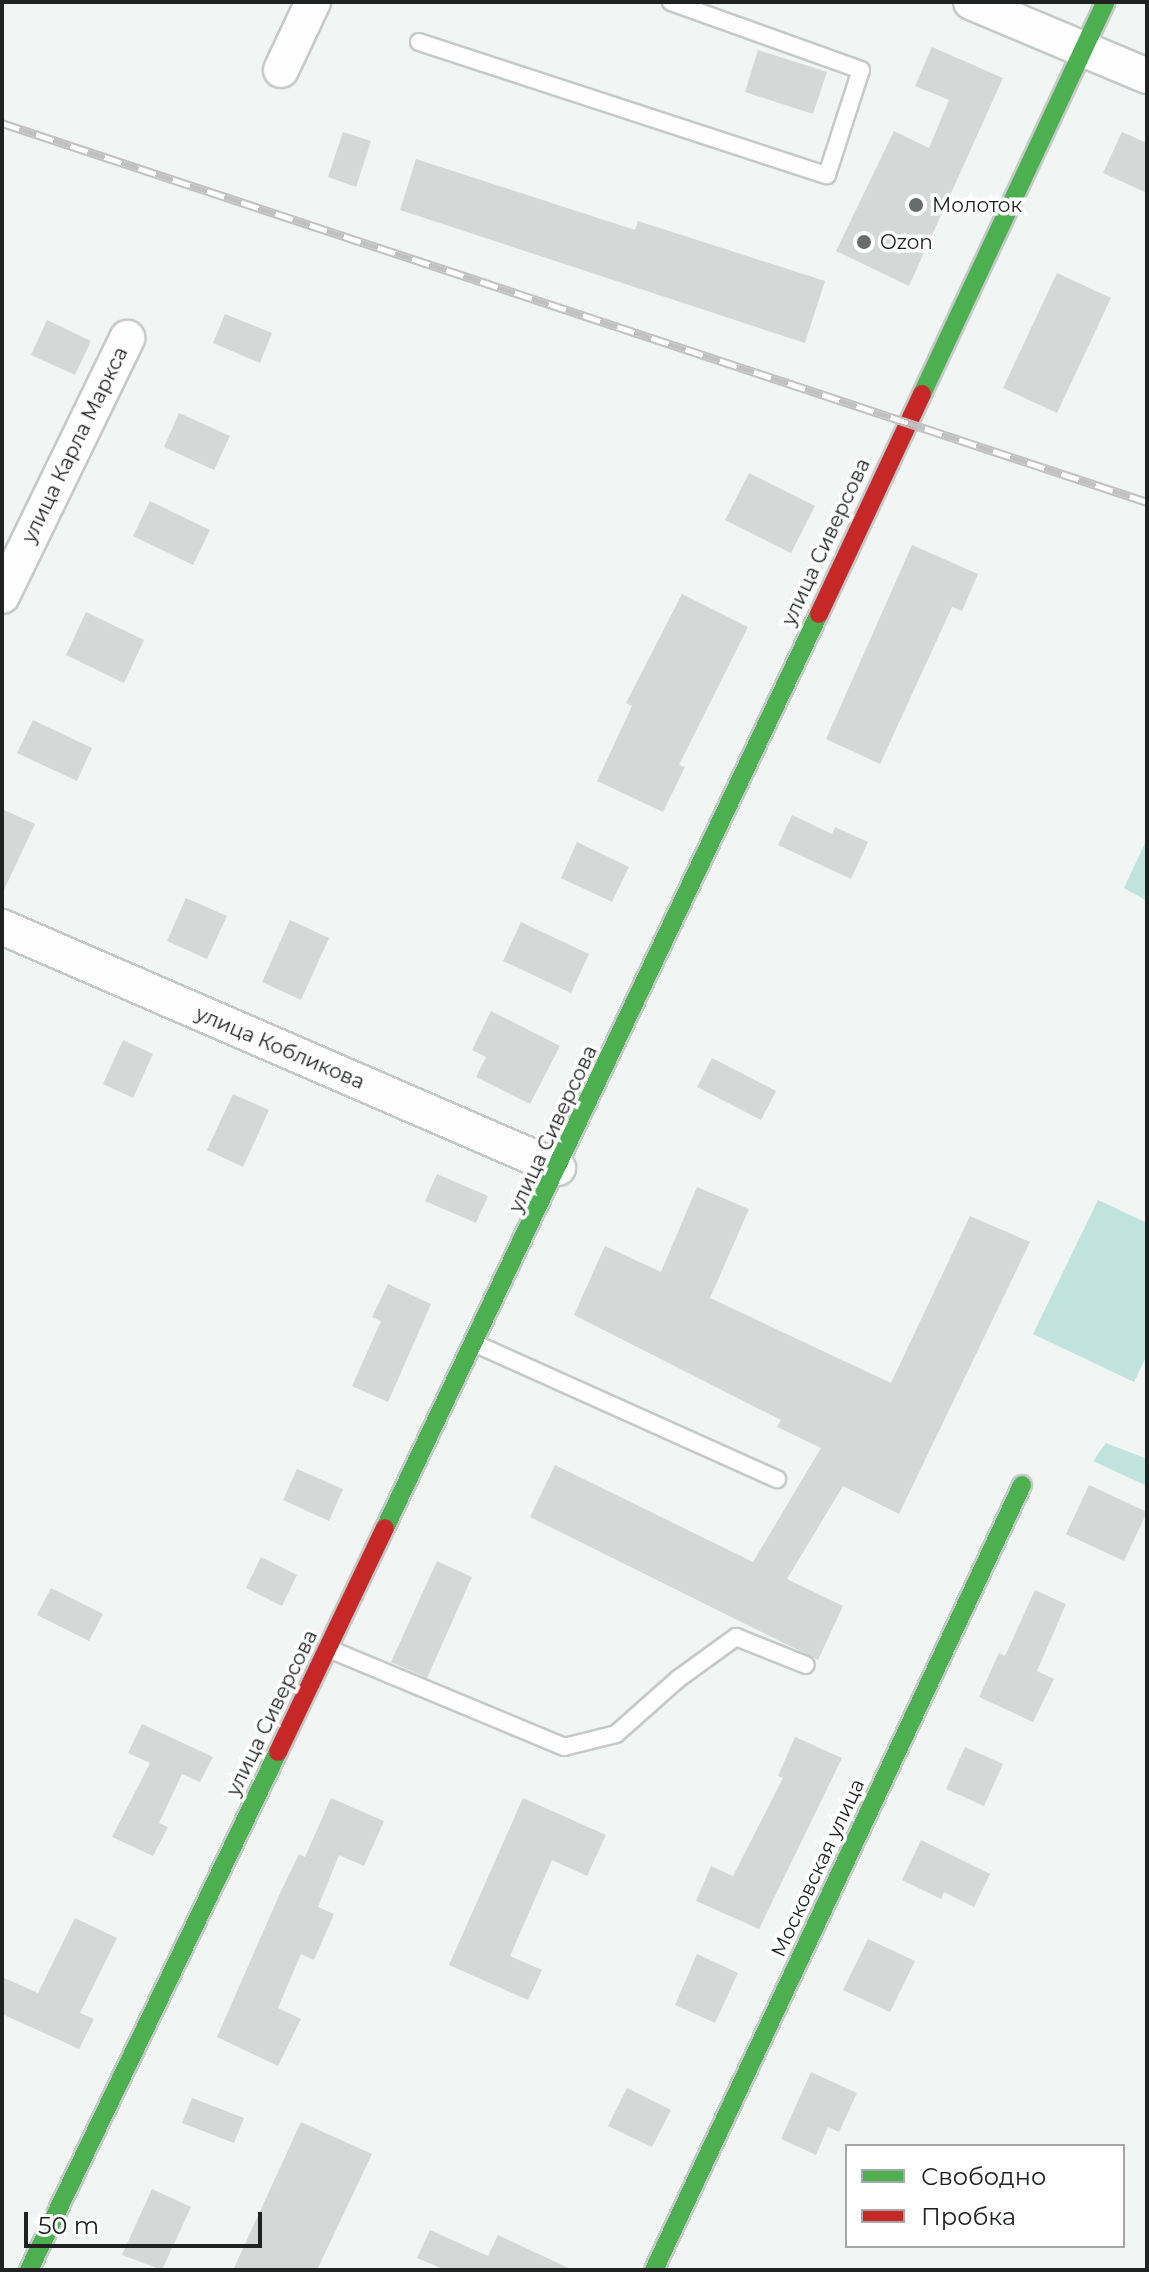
<!DOCTYPE html>
<meta charset="utf-8">
<style>
body{margin:0}
#map{position:relative;width:1149px;height:2272px;overflow:hidden;background:#f1f5f4;font-family:Montserrat,sans-serif}
div>[style]{position:absolute}
[style*='--x']{left:calc(var(--x)*1px);top:calc(var(--y)*1px);width:calc(var(--w)*1px);rotate:calc(var(--a)*1deg)}
.green>*{inset:0;background:#c0e3dd}
.building>*{inset:0;background:#d6d8d8}
.roads{filter:drop-shadow(2px 0 #c6c9c9) drop-shadow(-2px 0 #c6c9c9) drop-shadow(0 2px #c6c9c9) drop-shadow(0 -2px #c6c9c9)}
.lane>*{height:16px;margin:-8px;padding:0 8px;transform-origin:8px;border-radius:8px;background:#fdfefd}
.street>*{height:34px;margin:-17px;padding:0 17px;transform-origin:17px;border-radius:17px;background:#fdfefd}
.fast>*{height:18px;margin:-9px;padding:0 9px;transform-origin:9px;border-radius:9px;background:#4caf50}
.jam>*{height:18px;margin:-9px;padding:0 9px;transform-origin:9px;border-radius:9px;background:#c62828}
.rail>*{height:9px;margin-top:-4.5px;transform-origin:0;background:repeating-linear-gradient(90deg,#fff 0 18px,#c1c1c1 0 36px);box-sizing:border-box;border-block:2px solid #c1c1c1}
.dots>*{width:22px;height:22px;translate:-50% -50%;box-sizing:border-box;border:4px solid #fff;border-radius:50%}
span{translate:-50% -50%;white-space:nowrap;text-align:center;line-height:1.15;-webkit-text-stroke:7px #fff;paint-order:stroke}
.poi-label{font-size:20px;color:#202222}
.left{translate:0 -50%;text-align:left}
.street-label{font-size:20px;color:#202222}
.frame{position:absolute;inset:0;border:4px solid #202222;pointer-events:none}
.legend{position:absolute;left:845px;top:2144px;width:280px;height:104px;box-sizing:border-box;background:#fff;border:2px solid #a6a7a7;margin:0;padding:10px 14px;list-style:none;font-size:24px;color:#202222}
.legend li{display:flex;align-items:center;gap:16px;height:40px}
.legend b{width:40px;border:2px solid #a6a7a7}
.scale{position:absolute;left:24px;top:2212px;width:238px;height:36px;box-sizing:border-box;border:4px solid #202222;border-top:0;padding-left:10px;font-size:24px;line-height:28px;white-space:nowrap;color:#202222;-webkit-text-stroke:6px #fff;paint-order:stroke}
</style>
<div id="map">
<div class="green">
<i style="clip-path:polygon(1146px 841px,1147px 842px,1147px 901px,1124px 888px)"></i>
<i style="clip-path:polygon(1098px 1200px,1147px 1223px,1147px 1355px,1134px 1382px,1033px 1334px)"></i>
<i style="clip-path:polygon(1106px 1443px,1147px 1459px,1147px 1486px,1093px 1461px)"></i>
</div>
<div class="building">
<i style="clip-path:polygon(932px 47px,1003px 78px,909px 286px,836px 251px,894px 131px,929px 148px,949px 100px,915px 86px)"></i>
<i style="clip-path:polygon(758px 50px,827px 72px,813px 114px,745px 92px)"></i>
<i style="clip-path:polygon(343px 132px,371px 141px,356px 187px,328px 177px)"></i>
<i style="clip-path:polygon(1122px 132px,1147px 143px,1147px 193px,1103px 173px)"></i>
<i style="clip-path:polygon(416px 159px,635px 230px,638px 221px,825px 281px,805px 343px,400px 210px)"></i>
<i style="clip-path:polygon(1057px 273px,1111px 298px,1057px 413px,1003px 388px)"></i>
<i style="clip-path:polygon(225px 314px,272px 333px,260px 363px,213px 343px)"></i>
<i style="clip-path:polygon(47px 320px,91px 341px,75px 375px,31px 355px)"></i>
<i style="clip-path:polygon(179px 413px,230px 436px,214px 470px,164px 447px)"></i>
<i style="clip-path:polygon(749px 473px,815px 506px,791px 553px,725px 520px)"></i>
<i style="clip-path:polygon(150px 501px,210px 530px,193px 565px,133px 536px)"></i>
<i style="clip-path:polygon(912px 545px,978px 574px,962px 611px,952px 607px,880px 764px,826px 739px)"></i>
<i style="clip-path:polygon(682px 594px,748px 627px,679px 765px,685px 767px,663px 812px,597px 781px,632px 706px,626px 703px)"></i>
<i style="clip-path:polygon(86px 612px,144px 640px,124px 683px,66px 655px)"></i>
<i style="clip-path:polygon(33px 720px,92px 748px,77px 781px,17px 753px)"></i>
<i style="clip-path:polygon(2px 809px,35px 824px,2px 894px)"></i>
<i style="clip-path:polygon(792px 815px,832px 834px,835px 827px,868px 842px,851px 879px,778px 845px)"></i>
<i style="clip-path:polygon(577px 842px,629px 867px,612px 902px,561px 878px)"></i>
<i style="clip-path:polygon(186px 898px,227px 916px,207px 959px,167px 941px)"></i>
<i style="clip-path:polygon(290px 920px,329px 938px,301px 1000px,262px 982px)"></i>
<i style="clip-path:polygon(521px 922px,589px 954px,571px 993px,503px 961px)"></i>
<i style="clip-path:polygon(491px 1011px,560px 1046px,530px 1104px,476px 1077px,486px 1057px,472px 1050px)"></i>
<i style="clip-path:polygon(123px 1040px,153px 1054px,133px 1098px,103px 1084px)"></i>
<i style="clip-path:polygon(712px 1058px,776px 1091px,761px 1120px,697px 1087px)"></i>
<i style="clip-path:polygon(233px 1094px,269px 1110px,243px 1167px,207px 1150px)"></i>
<i style="clip-path:polygon(437px 1174px,488px 1196px,476px 1223px,425px 1201px)"></i>
<i style="clip-path:polygon(697px 1187px,749px 1209px,710px 1298px,891px 1383px,970px 1216px,1030px 1242px,899px 1514px,843px 1486px,787px 1579px,843px 1606px,818px 1660px,530px 1517px,555px 1465px,753px 1562px,821px 1448px,777px 1427px,781px 1420px,574px 1315px,605px 1246px,661px 1272px)"></i>
<i style="clip-path:polygon(388px 1284px,431px 1304px,388px 1402px,352px 1386px,381px 1321px,372px 1317px)"></i>
<i style="clip-path:polygon(297px 1469px,343px 1489px,329px 1521px,283px 1500px)"></i>
<i style="clip-path:polygon(1089px 1485px,1147px 1512px,1124px 1561px,1066px 1534px)"></i>
<i style="clip-path:polygon(261px 1557px,297px 1575px,282px 1606px,246px 1588px)"></i>
<i style="clip-path:polygon(437px 1561px,472px 1577px,427px 1678px,391px 1662px)"></i>
<i style="clip-path:polygon(51px 1588px,103px 1614px,89px 1641px,37px 1615px)"></i>
<i style="clip-path:polygon(1035px 1590px,1066px 1604px,1037px 1671px,1054px 1679px,1033px 1722px,979px 1697px,999px 1653px,1005px 1656px)"></i>
<i style="clip-path:polygon(142px 1724px,213px 1757px,200px 1782px,182px 1774px,159px 1823px,168px 1827px,153px 1856px,112px 1837px,150px 1763px,128px 1753px)"></i>
<i style="clip-path:polygon(795px 1737px,842px 1758px,759px 1929px,696px 1901px,711px 1866px,733px 1876px,783px 1778px,778px 1776px)"></i>
<i style="clip-path:polygon(965px 1747px,1003px 1764px,984px 1806px,946px 1789px)"></i>
<i style="clip-path:polygon(331px 1798px,384px 1821px,364px 1866px,339px 1855px,318px 1907px,334px 1914px,314px 1960px,301px 1954px,278px 2008px,301px 2019px,278px 2066px,217px 2037px,281px 1891px,299px 1854px,305px 1857px)"></i>
<i style="clip-path:polygon(523px 1798px,606px 1835px,587px 1876px,552px 1860px,510px 1956px,542px 1970px,528px 2000px,449px 1965px)"></i>
<i style="clip-path:polygon(921px 1840px,990px 1874px,974px 1907px,944px 1892px,941px 1899px,902px 1880px)"></i>
<i style="clip-path:polygon(75px 1918px,117px 1938px,80px 2013px,94px 2019px,79px 2049px,2px 2014px,2px 1977px,38px 1993px)"></i>
<i style="clip-path:polygon(868px 1939px,915px 1961px,890px 2012px,843px 1990px)"></i>
<i style="clip-path:polygon(697px 1954px,738px 1973px,715px 2023px,675px 2005px)"></i>
<i style="clip-path:polygon(811px 2072px,857px 2093px,839px 2132px,828px 2127px,816px 2155px,781px 2139px)"></i>
<i style="clip-path:polygon(627px 2088px,671px 2110px,652px 2147px,608px 2126px)"></i>
<i style="clip-path:polygon(192px 2098px,244px 2118px,234px 2143px,182px 2123px)"></i>
<i style="clip-path:polygon(301px 2122px,372px 2154px,317px 2270px,233px 2270px)"></i>
<i style="clip-path:polygon(152px 2189px,191px 2207px,162px 2270px,122px 2255px)"></i>
<i style="clip-path:polygon(430px 2230px,488px 2256px,498px 2235px,573px 2270px,445px 2270px,417px 2258px)"></i>
</div>
<div class="roads">
<div class="lane">
<i style="--x:419;--y:42;--w:429;--a:18.1"></i>
<i style="--x:827;--y:175;--w:110;--a:-72.1"></i>
<i style="--x:861;--y:70;--w:202;--a:-160.3"></i>
<i style="--x:476;--y:1344;--w:330;--a:24.2"></i>
<i style="--x:329;--y:1649;--w:255;--a:22.6"></i>
<i style="--x:564;--y:1747;--w:54;--a:-14"></i>
<i style="--x:616;--y:1734;--w:83;--a:-41.6"></i>
<i style="--x:678;--y:1679;--w:72;--a:-35.9"></i>
<i style="--x:736;--y:1637;--w:75;--a:21.8"></i>
</div>
<div class="street">
<i style="--x:971;--y:2;--w:191;--a:22.8"></i>
<i style="--x:281;--y:70;--w:75;--a:-64.8"></i>
<i style="--x:2;--y:596;--w:287;--a:-64.1"></i>
<i style="--x:2;--y:927;--w:606;--a:23.43"></i>
</div>
<div class="fast">
<i style="--x:922;--y:394;--w:433;--a:-64.9"></i>
<i style="--x:385;--y:1528;--w:1012;--a:-64.6"></i>
<i style="--x:29;--y:2270;--w:575;--a:-64.33"></i>
<i style="--x:654;--y:2270;--w:867;--a:-64.88"></i>
</div>
<div class="jam">
<i style="--x:819;--y:614;--w:243;--a:-64.9"></i>
<i style="--x:278;--y:1752;--w:248;--a:-64.5"></i>
</div>
</div>
<div class="rail">
<i style="--x:2;--y:123;--w:1206;--a:18.31"></i>
</div>
<div class="dots">
<i style="left:916px;top:205px;background:#696c6c"></i>
<i style="left:864px;top:242px;background:#696c6c"></i>
</div>
<div class="poi-label">
<span class="left" style="left:932px;top:205px">Молоток</span>
<span class="left" style="left:880px;top:242px">Ozon</span>
</div>
<div class="street-label">
<span style="left:75px;top:445px;rotate:-64deg">улица Карла Маркса</span>
<span style="left:826px;top:542px;rotate:-65deg">улица Сиверсова</span>
<span style="left:280px;top:1048px;rotate:23deg">улица Кобликова</span>
<span style="left:553px;top:1129px;rotate:-65deg">улица Сиверсова</span>
<span style="left:272px;top:1713px;rotate:-64deg">улица Сиверсова</span>
<span style="left:818px;top:1868px;rotate:-65deg">Московская улица</span>
</div>
<div class="frame"></div>
<ul class="legend">
<li><b style="height:10px;background:#4caf50"></b>Свободно</li>
<li><b style="height:10px;background:#c62828"></b>Пробка</li>
</ul>
<div class="scale">50 m</div>
</div>
